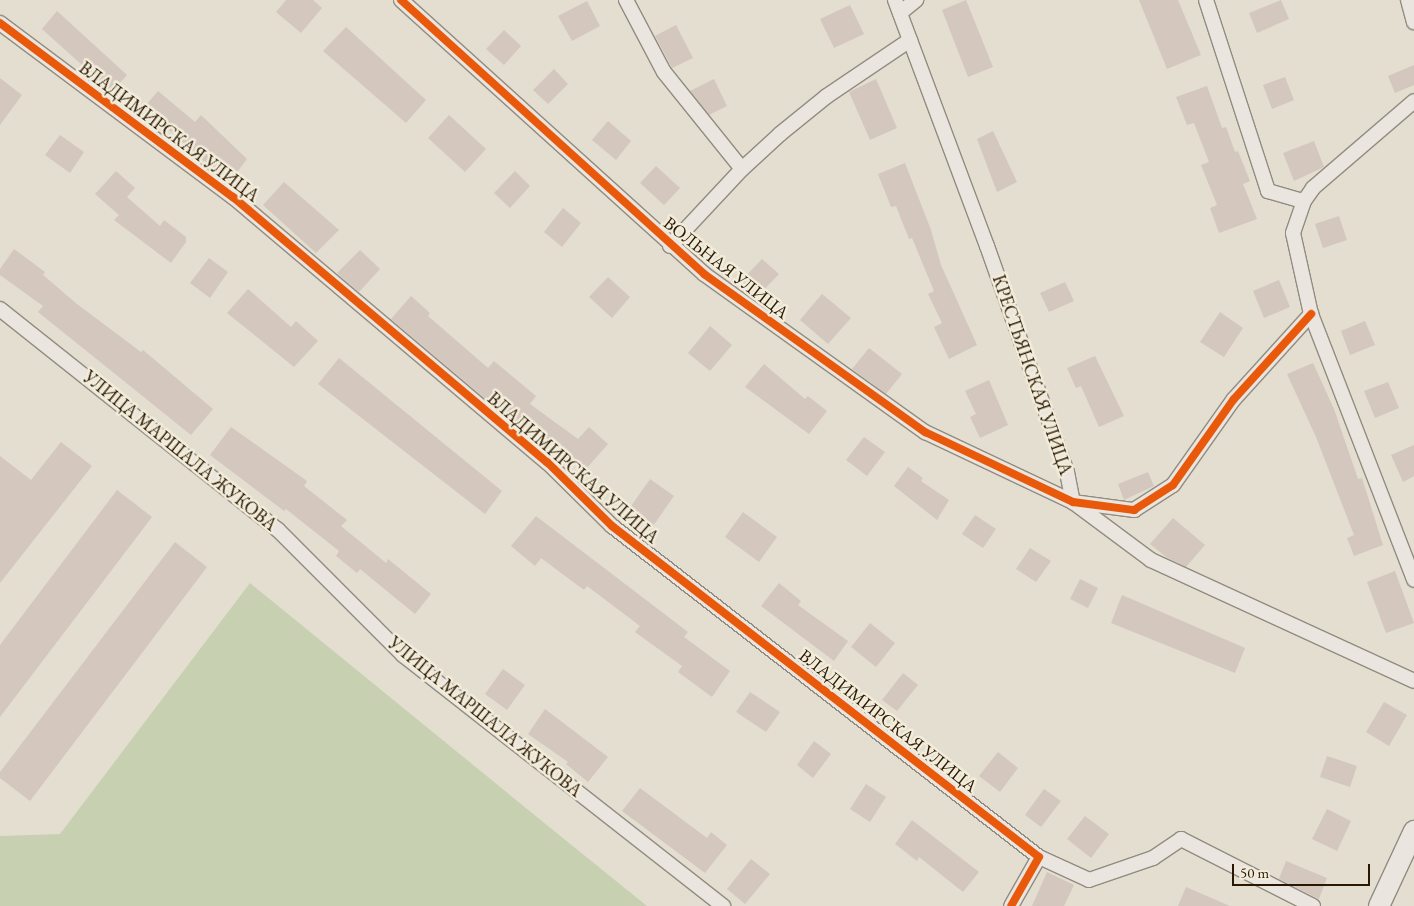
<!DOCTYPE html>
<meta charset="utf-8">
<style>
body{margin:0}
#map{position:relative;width:1414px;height:906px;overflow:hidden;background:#e3ded0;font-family:"EB Garamond",serif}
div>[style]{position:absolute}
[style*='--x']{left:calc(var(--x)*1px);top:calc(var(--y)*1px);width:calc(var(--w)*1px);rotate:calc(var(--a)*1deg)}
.green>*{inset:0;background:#c8d0b2}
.building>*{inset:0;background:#d4c7be}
.roads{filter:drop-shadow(1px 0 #918c81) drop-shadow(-1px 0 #918c81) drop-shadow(0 1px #918c81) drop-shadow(0 -1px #918c81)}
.street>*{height:14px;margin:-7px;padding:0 7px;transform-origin:7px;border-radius:7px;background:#eae6df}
.secondary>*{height:20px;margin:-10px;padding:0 10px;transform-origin:10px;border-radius:10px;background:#eae6df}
.cycleway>*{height:8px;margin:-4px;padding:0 4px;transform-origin:4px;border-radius:4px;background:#e8590c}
span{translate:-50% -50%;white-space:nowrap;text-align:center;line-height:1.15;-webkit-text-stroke:5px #f2ecdb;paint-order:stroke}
.street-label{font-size:18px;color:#2a1702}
.scale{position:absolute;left:1232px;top:864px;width:138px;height:22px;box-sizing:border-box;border:2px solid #2a1702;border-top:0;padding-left:6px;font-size:15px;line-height:18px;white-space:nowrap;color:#2a1702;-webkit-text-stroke:4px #f2ecdb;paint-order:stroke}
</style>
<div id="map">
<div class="green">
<i style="clip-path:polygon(250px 583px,548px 826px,647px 906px,0 906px,0 836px,60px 834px)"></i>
</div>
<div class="building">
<i style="clip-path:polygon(286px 0,313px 0,322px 8px,301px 33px,276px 12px)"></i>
<i style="clip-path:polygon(966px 0,993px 67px,968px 77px,942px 10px)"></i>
<i style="clip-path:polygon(1139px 0,1178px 0,1201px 55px,1167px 69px)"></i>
<i style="clip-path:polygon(1281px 0,1289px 19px,1257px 33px,1249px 13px)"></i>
<i style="clip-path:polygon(587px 1px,600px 26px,572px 41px,558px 16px)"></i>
<i style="clip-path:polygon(850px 5px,864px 34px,834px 48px,820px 19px)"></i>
<i style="clip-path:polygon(57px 11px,127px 75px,112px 92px,42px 29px)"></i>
<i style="clip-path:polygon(676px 25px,693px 58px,672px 68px,655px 36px)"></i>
<i style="clip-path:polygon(346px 27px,426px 100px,406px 123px,323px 51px)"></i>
<i style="clip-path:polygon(504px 30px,521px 46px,504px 65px,486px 49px)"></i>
<i style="clip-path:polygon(1414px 65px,1414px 85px,1395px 93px,1388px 76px)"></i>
<i style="clip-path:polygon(554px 69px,568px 84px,548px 104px,533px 90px)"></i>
<i style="clip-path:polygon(1285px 77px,1294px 100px,1272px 109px,1263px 85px)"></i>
<i style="clip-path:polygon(0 78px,22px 95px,0 125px)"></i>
<i style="clip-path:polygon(714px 79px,727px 106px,709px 115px,690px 91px)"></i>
<i style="clip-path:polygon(876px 79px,897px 128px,870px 140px,849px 92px)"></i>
<i style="clip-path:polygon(1207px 86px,1222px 128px,1226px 127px,1235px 152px,1238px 151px,1250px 181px,1243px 184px,1257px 219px,1219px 233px,1210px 208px,1217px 205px,1201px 165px,1209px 162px,1194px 123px,1187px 125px,1176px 97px)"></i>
<i style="clip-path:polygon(158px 91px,195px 122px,201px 115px,247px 159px,229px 183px,164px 126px,162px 130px,140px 112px)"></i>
<i style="clip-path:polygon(449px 115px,486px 149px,465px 172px,428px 138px)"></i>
<i style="clip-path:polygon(608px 121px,631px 141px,616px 160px,592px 140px)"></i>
<i style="clip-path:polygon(993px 131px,1017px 182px,997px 192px,977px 139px)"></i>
<i style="clip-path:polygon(60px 135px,84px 152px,70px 173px,45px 155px)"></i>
<i style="clip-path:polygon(1314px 141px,1324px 167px,1294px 181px,1283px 153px)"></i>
<i style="clip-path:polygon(905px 163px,931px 230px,941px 265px,977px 345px,949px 359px,934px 327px,942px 323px,928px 294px,934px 291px,912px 238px,909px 239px,896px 206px,891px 207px,878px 174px)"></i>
<i style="clip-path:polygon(656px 166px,680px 188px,664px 205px,640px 183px)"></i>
<i style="clip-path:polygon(116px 171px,135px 188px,127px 197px,160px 226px,164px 220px,186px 237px,186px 242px,171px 263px,114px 220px,119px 215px,95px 194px)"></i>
<i style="clip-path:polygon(515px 171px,530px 186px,510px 208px,494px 193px)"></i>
<i style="clip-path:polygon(284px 182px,339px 230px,316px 253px,263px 205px)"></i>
<i style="clip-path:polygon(563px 208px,581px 223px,562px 247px,544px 232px)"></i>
<i style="clip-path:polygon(1339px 216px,1347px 240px,1323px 248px,1315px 224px)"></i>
<i style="clip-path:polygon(14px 249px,45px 272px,43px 275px,77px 304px,141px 352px,143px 350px,213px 409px,191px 435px,38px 312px,43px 306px,0 275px,0 269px)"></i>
<i style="clip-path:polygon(360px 250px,380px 269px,359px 292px,337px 273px)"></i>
<i style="clip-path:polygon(209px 258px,228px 272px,210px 298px,190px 283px)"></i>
<i style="clip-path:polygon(762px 259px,779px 274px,758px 296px,741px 281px)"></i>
<i style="clip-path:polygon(608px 277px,630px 297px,612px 318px,589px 297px)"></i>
<i style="clip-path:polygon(1279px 280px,1290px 307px,1264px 318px,1253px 291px)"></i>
<i style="clip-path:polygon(1065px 282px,1074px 301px,1049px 312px,1040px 293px)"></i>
<i style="clip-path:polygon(248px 289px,291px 327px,296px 321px,318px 341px,294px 367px,227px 313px)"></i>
<i style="clip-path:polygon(822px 294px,851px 318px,828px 344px,800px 320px)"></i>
<i style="clip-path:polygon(411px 296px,430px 313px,428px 316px,488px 368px,494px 361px,536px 396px,530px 404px,578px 439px,589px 427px,608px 444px,586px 469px,553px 438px,545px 449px,391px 319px)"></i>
<i style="clip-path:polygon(1220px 312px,1243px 328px,1224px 357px,1200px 342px)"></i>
<i style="clip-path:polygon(1365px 321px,1375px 345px,1350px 355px,1341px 331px)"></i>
<i style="clip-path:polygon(710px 326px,732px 345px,710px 371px,688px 353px)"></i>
<i style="clip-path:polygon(869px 348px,902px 374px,886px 394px,852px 369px)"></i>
<i style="clip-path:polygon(1095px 356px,1124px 416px,1099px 427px,1081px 386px,1076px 388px,1067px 368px)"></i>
<i style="clip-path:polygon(339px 358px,502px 491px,485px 514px,318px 384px)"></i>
<i style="clip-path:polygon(1313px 363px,1334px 409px,1358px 479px,1362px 478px,1383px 545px,1354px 556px,1347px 538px,1354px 535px,1316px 437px,1287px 374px)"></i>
<i style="clip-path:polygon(764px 364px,805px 399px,808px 396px,827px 411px,809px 434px,745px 387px)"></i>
<i style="clip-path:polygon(989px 380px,1008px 425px,980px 438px,970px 417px,976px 414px,965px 391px)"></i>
<i style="clip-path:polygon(1388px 382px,1399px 408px,1375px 418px,1364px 391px)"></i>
<i style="clip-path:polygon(231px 427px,307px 481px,304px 486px,347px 520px,341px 526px,386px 563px,388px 559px,431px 594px,415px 614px,360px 569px,357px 573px,336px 556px,339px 551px,286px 509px,284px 511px,210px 455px)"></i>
<i style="clip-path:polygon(864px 437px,885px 452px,867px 476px,846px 460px)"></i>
<i style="clip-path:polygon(61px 442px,92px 466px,0 583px,0 456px,31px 480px)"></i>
<i style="clip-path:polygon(1414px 445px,1414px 476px,1403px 482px,1391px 455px)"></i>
<i style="clip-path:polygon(908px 467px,923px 478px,921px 481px,949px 500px,937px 520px,894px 486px)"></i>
<i style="clip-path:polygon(1148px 472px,1154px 486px,1124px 500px,1118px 484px)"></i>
<i style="clip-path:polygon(650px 479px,674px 496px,653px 526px,629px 509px)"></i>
<i style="clip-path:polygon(117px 490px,152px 517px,0 717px,0 645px)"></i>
<i style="clip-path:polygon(743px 512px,777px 537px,759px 562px,725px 537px)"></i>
<i style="clip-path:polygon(975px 515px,996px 529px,983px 548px,962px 534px)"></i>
<i style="clip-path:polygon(536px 516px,688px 632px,684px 637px,730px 671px,712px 697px,678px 672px,682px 666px,635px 632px,640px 626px,587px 586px,584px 590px,541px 558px,535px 566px,511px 546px)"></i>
<i style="clip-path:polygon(1173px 518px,1205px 545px,1186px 567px,1166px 557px,1150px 544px)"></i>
<i style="clip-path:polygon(175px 542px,207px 567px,30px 801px,0 778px,0 772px)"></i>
<i style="clip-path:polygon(1030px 548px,1051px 561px,1036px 582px,1016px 569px)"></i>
<i style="clip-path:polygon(1395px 571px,1414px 623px,1386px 633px,1367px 582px)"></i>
<i style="clip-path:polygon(1080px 579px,1098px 588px,1088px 608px,1070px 599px)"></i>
<i style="clip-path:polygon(779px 583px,801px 601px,798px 605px,848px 641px,834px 661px,761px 606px)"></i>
<i style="clip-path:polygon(1122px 595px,1245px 648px,1235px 673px,1111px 623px)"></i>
<i style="clip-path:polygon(870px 623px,895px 643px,876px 667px,851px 647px)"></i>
<i style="clip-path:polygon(503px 669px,525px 685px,507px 710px,485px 694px)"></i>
<i style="clip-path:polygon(903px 673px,918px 685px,897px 711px,882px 700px)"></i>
<i style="clip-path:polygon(750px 692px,780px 712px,766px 732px,736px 712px)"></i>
<i style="clip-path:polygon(1384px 702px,1407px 715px,1389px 746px,1366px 732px)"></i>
<i style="clip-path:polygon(545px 709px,608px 757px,588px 782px,566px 764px,568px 762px,528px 734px)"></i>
<i style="clip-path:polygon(814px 741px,831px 754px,813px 778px,797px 765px)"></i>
<i style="clip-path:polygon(998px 752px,1018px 768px,1000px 792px,979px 776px)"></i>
<i style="clip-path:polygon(1327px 756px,1357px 766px,1350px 787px,1320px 777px)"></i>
<i style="clip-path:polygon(866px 784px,886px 797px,870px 822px,850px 809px)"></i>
<i style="clip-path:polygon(640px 788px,707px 838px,711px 832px,727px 845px,705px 873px,622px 811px)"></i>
<i style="clip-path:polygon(1044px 789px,1061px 801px,1041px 827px,1025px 815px)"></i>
<i style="clip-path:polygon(1327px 809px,1351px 821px,1337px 851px,1312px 839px)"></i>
<i style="clip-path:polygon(1085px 816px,1109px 834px,1091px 858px,1067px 839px)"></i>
<i style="clip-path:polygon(912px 820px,979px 872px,963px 892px,919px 857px,917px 861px,895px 844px)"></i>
<i style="clip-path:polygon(751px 859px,770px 874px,745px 904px,727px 889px)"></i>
<i style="clip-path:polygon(1286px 861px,1327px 878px,1319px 899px,1279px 879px)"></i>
<i style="clip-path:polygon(1047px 872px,1074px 885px,1064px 906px,1032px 906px)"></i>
<i style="clip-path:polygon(1186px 887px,1230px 906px,1178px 906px)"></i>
</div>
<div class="roads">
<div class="street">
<i style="--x:401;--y:0;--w:409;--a:42.1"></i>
<i style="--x:704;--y:274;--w:272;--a:35.6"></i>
<i style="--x:925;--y:432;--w:164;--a:25.3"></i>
<i style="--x:1073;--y:502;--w:62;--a:7.5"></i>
<i style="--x:1134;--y:510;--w:46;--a:-32.7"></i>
<i style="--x:1173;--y:485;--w:105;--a:-54.7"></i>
<i style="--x:1234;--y:399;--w:115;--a:-47.8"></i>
<i style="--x:626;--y:0;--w:81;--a:62.2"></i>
<i style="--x:664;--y:72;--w:124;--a:51.2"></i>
<i style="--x:895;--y:0;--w:263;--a:69.5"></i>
<i style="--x:987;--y:246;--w:240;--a:70.5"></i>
<i style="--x:1067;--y:472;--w:31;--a:79"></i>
<i style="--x:1073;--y:502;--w:97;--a:36.6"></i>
<i style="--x:1151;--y:560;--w:289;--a:24.7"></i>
<i style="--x:1206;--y:0;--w:201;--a:72"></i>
<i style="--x:1268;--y:191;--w:37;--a:16"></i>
<i style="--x:1304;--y:201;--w:34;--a:109"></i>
<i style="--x:1293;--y:233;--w:83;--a:77.5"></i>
<i style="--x:1311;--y:314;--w:285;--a:68.8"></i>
<i style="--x:1408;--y:0;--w:23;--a:75"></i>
<i style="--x:900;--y:13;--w:21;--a:-39"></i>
<i style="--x:0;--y:23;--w:291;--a:36.8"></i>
<i style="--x:233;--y:197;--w:411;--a:40.2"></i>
<i style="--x:547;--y:462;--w:91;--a:44.6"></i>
<i style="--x:612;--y:526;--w:540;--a:37.78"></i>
<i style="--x:1039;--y:857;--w:56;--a:119.7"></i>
<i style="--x:1304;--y:201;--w:16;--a:-55"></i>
<i style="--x:1313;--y:188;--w:133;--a:-40.7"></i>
<i style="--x:670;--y:246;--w:105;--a:-46.9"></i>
<i style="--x:742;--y:169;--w:52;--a:-42.6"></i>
<i style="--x:780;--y:134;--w:60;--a:-39"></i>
<i style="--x:827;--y:96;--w:100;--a:-34"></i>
<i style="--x:0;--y:309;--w:355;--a:38.5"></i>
<i style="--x:278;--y:530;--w:177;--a:45"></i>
<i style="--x:403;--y:655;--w:407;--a:38.1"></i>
<i style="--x:1039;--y:857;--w:55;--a:24.7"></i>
<i style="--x:1089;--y:880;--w:68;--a:-19"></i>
<i style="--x:1153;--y:858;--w:34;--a:-34"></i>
<i style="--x:1181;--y:839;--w:148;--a:26.9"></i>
</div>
<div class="secondary">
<i style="--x:1379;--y:906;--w:83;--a:-65"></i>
</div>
</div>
<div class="cycleway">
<i style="--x:401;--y:0;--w:409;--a:42.1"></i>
<i style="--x:704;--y:274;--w:272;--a:35.6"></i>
<i style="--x:925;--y:432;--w:164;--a:25.3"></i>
<i style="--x:1073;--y:502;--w:62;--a:7.5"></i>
<i style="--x:1134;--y:510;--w:46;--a:-32.7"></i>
<i style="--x:1173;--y:485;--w:105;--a:-54.7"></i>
<i style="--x:1234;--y:399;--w:115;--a:-47.8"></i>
<i style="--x:0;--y:23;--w:291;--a:36.8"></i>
<i style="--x:233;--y:197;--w:411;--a:40.2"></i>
<i style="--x:547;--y:462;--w:91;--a:44.6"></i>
<i style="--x:612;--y:526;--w:540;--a:37.78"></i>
<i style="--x:1039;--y:857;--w:56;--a:119.7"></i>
</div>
<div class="street-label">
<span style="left:169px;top:132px;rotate:37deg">ВЛАДИМИРСКАЯ УЛИЦА</span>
<span style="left:726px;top:268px;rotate:38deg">ВОЛЬНАЯ УЛИЦА</span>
<span style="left:1032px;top:375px;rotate:71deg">КРЕСТЬЯНСКАЯ УЛИЦА</span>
<span style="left:180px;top:451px;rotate:39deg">УЛИЦА МАРШАЛА ЖУКОВА</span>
<span style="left:573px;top:468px;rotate:41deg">ВЛАДИМИРСКАЯ УЛИЦА</span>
<span style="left:485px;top:717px;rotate:39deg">УЛИЦА МАРШАЛА ЖУКОВА</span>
<span style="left:888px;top:721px;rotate:38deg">ВЛАДИМИРСКАЯ УЛИЦА</span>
</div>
<div class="scale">50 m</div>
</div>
